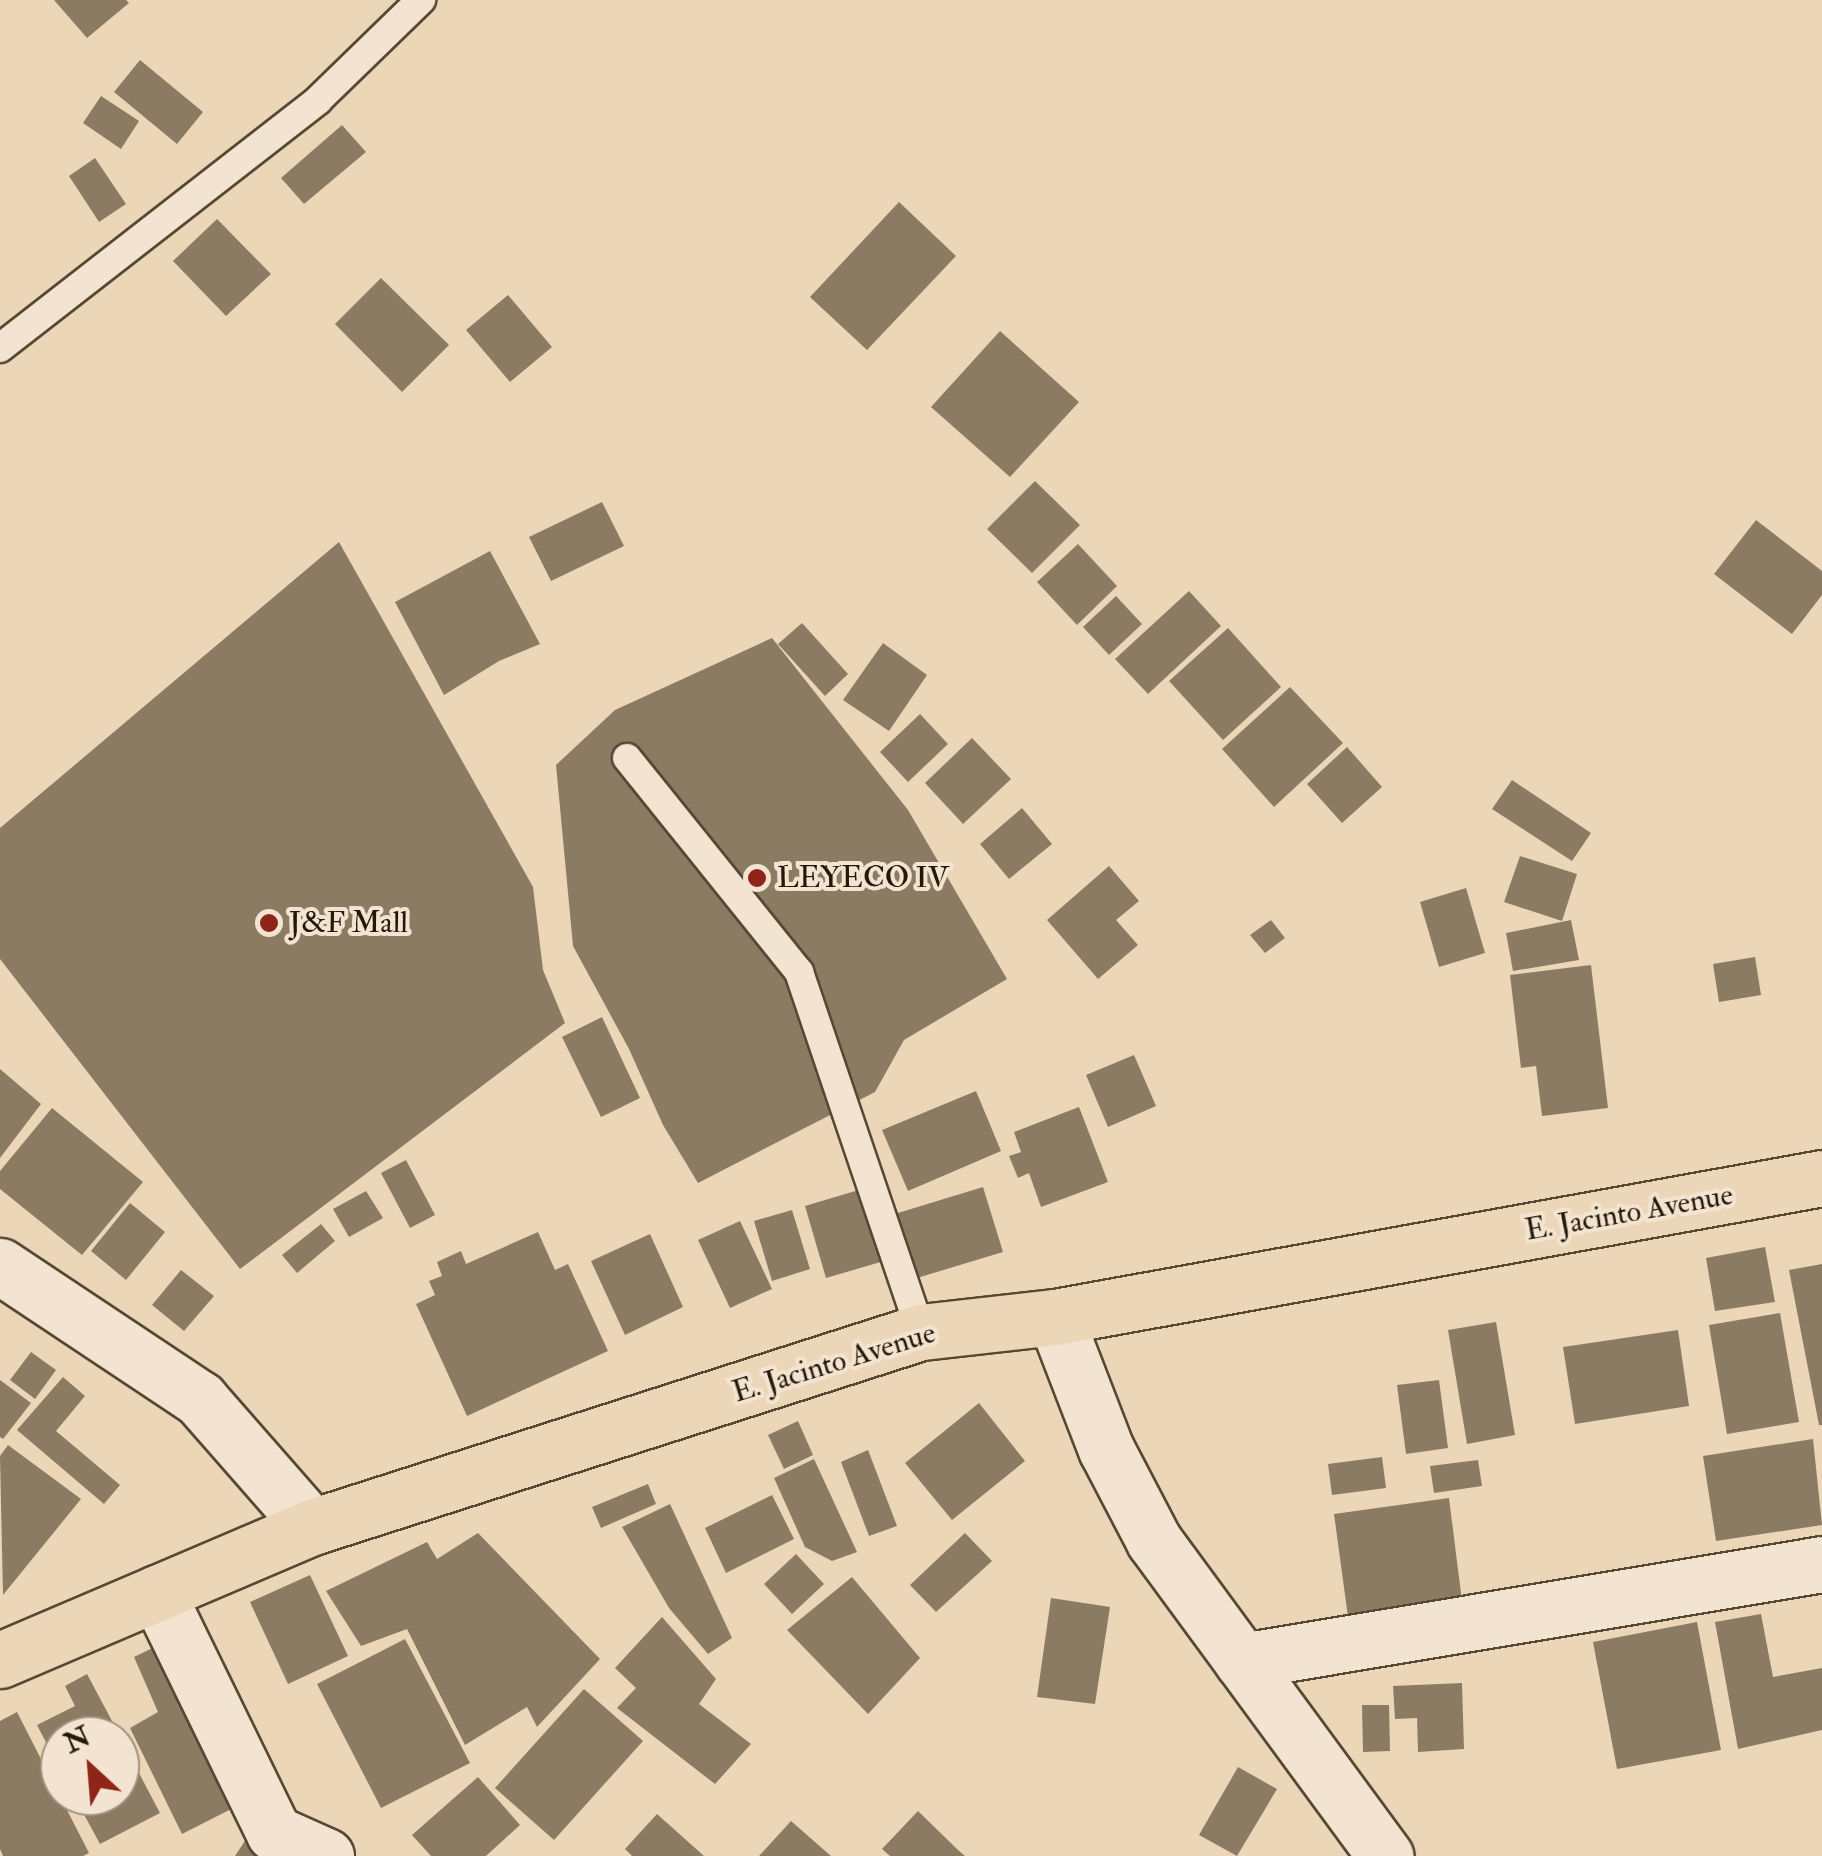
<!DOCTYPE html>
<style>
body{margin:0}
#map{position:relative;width:1822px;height:1856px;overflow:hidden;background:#ecd6b8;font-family:"IM FELL Double Pica",serif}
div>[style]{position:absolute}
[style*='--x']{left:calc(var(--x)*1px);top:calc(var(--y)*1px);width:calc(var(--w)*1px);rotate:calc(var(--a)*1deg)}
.building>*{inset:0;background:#8c7b63}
.roads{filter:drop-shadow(2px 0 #564833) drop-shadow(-2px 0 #564833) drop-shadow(0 2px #564833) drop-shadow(0 -2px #564833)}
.service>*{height:28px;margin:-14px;padding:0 14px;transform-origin:14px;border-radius:14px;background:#f3e4d1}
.minor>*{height:55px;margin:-27.5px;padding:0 27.5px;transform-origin:27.5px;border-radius:27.5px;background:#f3e4d1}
.tertiary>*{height:55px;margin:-27.5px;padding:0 27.5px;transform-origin:27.5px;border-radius:27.5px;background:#f3e4d1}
.primary>*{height:55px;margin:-27.5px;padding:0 27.5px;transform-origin:27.5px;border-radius:27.5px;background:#ecd6b8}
.dots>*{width:28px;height:28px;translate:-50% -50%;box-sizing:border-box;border:5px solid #f3e4d1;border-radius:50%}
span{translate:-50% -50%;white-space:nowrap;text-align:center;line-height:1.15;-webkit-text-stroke:8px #f3e4d1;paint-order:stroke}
.poi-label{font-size:30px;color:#241807}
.left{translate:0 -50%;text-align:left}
.street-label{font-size:30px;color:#241807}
.north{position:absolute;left:40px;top:1716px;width:100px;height:100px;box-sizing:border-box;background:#f3e4d1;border:2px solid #a09280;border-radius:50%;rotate:334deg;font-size:28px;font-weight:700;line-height:40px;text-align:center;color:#241807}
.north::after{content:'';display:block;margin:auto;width:35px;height:45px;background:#8f2418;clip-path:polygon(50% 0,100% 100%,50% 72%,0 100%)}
</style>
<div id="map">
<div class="building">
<i style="clip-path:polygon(54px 0,126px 0,129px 3px,87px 38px)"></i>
<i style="clip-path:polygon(140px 60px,203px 112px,177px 144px,114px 92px)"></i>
<i style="clip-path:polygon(101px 96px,139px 121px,121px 149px,83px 123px)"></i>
<i style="clip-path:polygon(342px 125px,366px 152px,304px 204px,281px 178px)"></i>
<i style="clip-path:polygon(95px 158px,126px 204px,99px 222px,69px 176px)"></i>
<i style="clip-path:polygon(899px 202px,956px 256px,867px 350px,810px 297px)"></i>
<i style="clip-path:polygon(217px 219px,271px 274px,226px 316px,173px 261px)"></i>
<i style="clip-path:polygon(381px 278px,449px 345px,402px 392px,335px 324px)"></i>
<i style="clip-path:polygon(508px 295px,552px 347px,510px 382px,466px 330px)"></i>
<i style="clip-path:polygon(1000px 331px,1079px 402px,1010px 477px,931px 407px)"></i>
<i style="clip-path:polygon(1035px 481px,1080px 525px,1032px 573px,987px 529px)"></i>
<i style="clip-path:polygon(602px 502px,624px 546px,551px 581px,529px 537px)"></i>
<i style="clip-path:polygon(1756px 520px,1822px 571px,1822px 595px,1792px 634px,1714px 574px)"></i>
<i style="clip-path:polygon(339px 542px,533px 887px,543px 970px,565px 1023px,240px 1269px,0 959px,0 828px)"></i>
<i style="clip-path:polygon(1078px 544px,1117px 586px,1077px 625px,1037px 582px)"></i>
<i style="clip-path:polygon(490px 551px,540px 644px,499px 661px,444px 695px,395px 602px)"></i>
<i style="clip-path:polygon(1189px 591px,1221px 626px,1148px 694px,1115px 659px)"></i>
<i style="clip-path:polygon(1116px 596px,1142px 624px,1109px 655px,1083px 627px)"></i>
<i style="clip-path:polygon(802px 623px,848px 674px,825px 696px,778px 644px)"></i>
<i style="clip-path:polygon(1228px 628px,1281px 687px,1223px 740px,1169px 681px)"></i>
<i style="clip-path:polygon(772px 638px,908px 810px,1007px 979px,904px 1040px,875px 1092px,698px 1183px,663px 1125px,629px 1049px,573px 946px,556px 765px,615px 710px)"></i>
<i style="clip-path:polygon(883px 643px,927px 675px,889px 731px,843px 700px)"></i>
<i style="clip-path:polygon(1290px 687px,1343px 743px,1274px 807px,1222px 749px)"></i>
<i style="clip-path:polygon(920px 714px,948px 744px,908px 782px,880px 752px)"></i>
<i style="clip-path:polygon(972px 738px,1011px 779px,963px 824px,925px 783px)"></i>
<i style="clip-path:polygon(1347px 747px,1382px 787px,1342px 823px,1307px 784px)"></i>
<i style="clip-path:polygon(1512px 780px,1591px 833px,1572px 861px,1492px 809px)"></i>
<i style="clip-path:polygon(1022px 808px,1052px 844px,1009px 879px,980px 844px)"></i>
<i style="clip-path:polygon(1520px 856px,1577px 874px,1562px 921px,1504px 902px)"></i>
<i style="clip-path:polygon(1109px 866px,1139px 901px,1116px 920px,1138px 945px,1098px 979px,1047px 920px)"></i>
<i style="clip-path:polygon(1466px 888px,1485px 953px,1439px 967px,1420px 902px)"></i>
<i style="clip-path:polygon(1271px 920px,1285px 938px,1265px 953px,1250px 935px)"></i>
<i style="clip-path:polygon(1571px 920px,1579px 960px,1513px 971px,1506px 933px)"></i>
<i style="clip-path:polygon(1755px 957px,1761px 995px,1719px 1002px,1713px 964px)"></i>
<i style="clip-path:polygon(1591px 965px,1608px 1108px,1542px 1116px,1536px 1066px,1521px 1068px,1510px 975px)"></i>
<i style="clip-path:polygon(602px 1017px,640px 1098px,601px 1117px,562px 1037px)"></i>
<i style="clip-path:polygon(1134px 1055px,1156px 1106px,1108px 1127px,1086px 1075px)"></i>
<i style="clip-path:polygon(0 1069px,41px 1104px,0 1158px)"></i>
<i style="clip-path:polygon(976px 1091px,1001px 1151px,908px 1191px,882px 1130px)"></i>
<i style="clip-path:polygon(1079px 1107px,1108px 1182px,1041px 1207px,1029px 1173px,1018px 1178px,1009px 1156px,1021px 1152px,1014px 1132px)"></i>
<i style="clip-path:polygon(52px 1108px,143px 1182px,82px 1255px,0 1189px,0 1171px)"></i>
<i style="clip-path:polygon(406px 1160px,435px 1215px,410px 1228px,381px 1173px)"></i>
<i style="clip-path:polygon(983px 1187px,1003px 1252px,907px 1281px,888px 1216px)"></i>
<i style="clip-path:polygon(862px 1189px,884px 1261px,826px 1278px,805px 1206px)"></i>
<i style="clip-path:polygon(366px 1191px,383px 1218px,349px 1237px,333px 1209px)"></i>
<i style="clip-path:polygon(130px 1203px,165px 1232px,126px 1280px,91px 1251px)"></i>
<i style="clip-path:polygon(792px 1210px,810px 1269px,772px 1281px,754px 1221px)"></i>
<i style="clip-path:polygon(740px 1221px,772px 1289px,730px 1308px,698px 1240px)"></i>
<i style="clip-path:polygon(321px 1224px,335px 1241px,297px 1273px,282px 1255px)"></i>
<i style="clip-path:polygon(538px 1232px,555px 1270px,568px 1264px,608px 1351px,467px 1416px,416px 1304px,435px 1295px,429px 1281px,442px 1276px,437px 1262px,461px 1251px,466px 1264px)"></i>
<i style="clip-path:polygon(650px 1234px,683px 1307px,625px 1335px,591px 1261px)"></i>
<i style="clip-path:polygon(1765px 1247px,1775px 1302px,1715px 1311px,1706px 1258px)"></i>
<i style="clip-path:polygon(1822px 1264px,1822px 1425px,1819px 1425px,1789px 1270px)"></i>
<i style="clip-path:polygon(181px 1270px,214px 1296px,184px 1331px,152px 1305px)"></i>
<i style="clip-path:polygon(1780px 1313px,1799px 1422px,1727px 1434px,1709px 1325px)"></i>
<i style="clip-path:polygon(1496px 1322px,1515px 1435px,1467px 1444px,1448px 1330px)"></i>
<i style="clip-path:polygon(1678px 1330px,1689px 1406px,1575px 1424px,1563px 1347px)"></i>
<i style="clip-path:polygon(31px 1352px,56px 1370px,35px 1399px,10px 1380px)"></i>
<i style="clip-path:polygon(63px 1377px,85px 1396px,56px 1431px,120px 1485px,104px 1504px,17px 1430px)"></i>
<i style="clip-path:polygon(0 1380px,31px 1403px,3px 1439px,0 1437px)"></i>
<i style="clip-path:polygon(1439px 1380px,1448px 1448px,1406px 1454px,1397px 1385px)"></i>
<i style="clip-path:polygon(979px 1403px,1025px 1461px,952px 1520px,905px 1463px)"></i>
<i style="clip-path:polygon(798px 1421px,813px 1455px,784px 1469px,768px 1435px)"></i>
<i style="clip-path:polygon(1813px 1439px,1822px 1525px,1716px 1541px,1703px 1456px)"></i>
<i style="clip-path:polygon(8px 1445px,81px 1499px,3px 1595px,0 1456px)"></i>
<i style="clip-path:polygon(868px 1450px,897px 1526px,869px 1536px,841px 1462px)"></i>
<i style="clip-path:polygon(1382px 1457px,1386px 1488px,1332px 1495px,1328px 1464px)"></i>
<i style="clip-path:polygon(814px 1459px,857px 1552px,832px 1561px,805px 1547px,774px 1478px)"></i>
<i style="clip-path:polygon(1478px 1460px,1482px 1486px,1434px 1493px,1430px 1466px)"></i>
<i style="clip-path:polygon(648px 1484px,656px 1504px,601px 1528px,592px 1507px)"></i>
<i style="clip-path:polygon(772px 1495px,794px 1539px,726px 1573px,705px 1528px)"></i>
<i style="clip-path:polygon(1449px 1498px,1462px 1601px,1348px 1617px,1334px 1514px)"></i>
<i style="clip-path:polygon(670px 1504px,732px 1638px,708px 1654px,669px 1608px,622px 1527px)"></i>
<i style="clip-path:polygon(478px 1533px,600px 1659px,537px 1727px,527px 1707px,465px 1745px,407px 1629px,361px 1646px,326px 1591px,427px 1542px,437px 1559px)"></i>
<i style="clip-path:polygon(965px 1533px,992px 1561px,936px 1612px,910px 1585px)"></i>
<i style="clip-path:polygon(796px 1554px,824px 1584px,792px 1614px,764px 1584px)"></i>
<i style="clip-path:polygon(310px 1575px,348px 1656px,288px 1684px,250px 1602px)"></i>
<i style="clip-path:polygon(852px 1577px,920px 1658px,868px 1714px,787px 1630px)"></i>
<i style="clip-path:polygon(1051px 1598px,1110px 1607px,1095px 1704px,1037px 1697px)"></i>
<i style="clip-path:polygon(1761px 1614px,1773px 1677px,1822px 1668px,1822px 1730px,1738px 1749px,1715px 1622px)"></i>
<i style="clip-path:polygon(662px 1617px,716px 1679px,699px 1704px,751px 1744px,715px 1784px,617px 1708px,636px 1688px,615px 1668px)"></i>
<i style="clip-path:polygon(1697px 1622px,1721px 1750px,1617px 1769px,1593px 1642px)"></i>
<i style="clip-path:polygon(405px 1639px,470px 1763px,381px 1808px,317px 1684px)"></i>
<i style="clip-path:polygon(169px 1640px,249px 1800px,182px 1834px,130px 1728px,158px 1712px,134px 1657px)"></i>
<i style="clip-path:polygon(87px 1674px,120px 1736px,60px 1736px,60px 1769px,37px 1725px,75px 1706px,65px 1686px)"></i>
<i style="clip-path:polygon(1462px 1683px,1464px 1749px,1418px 1752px,1417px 1718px,1395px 1719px,1393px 1686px)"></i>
<i style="clip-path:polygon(584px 1689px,643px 1741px,554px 1840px,495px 1788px)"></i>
<i style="clip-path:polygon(1362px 1705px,1389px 1705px,1390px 1751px,1363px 1752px)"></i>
<i style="clip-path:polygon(17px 1712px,89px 1853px,83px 1856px,3px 1856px,0 1849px,0 1721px)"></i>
<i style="clip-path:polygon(120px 1737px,160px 1813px,100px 1844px,74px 1796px,120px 1796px)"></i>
<i style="clip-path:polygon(1238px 1767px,1277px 1789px,1237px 1856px,1199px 1835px)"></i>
<i style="clip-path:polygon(478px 1777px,520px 1825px,486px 1856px,431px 1856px,412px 1835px)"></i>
<i style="clip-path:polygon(918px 1811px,958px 1850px,965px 1856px,890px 1856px,882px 1849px)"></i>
<i style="clip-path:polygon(657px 1814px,704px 1856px,632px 1856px,625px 1849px)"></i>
<i style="clip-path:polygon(791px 1821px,831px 1856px,759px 1856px)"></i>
<i style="clip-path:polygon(252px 1830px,292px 1856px,235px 1856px)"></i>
</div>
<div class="roads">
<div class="service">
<i style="--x:0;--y:348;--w:403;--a:-37.9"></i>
<i style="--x:318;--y:100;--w:144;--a:-44.2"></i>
<i style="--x:627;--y:758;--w:275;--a:51.2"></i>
<i style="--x:799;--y:972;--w:380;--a:71.3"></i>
</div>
<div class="minor">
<i style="--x:1055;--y:1317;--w:142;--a:68.9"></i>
<i style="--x:1106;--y:1449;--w:104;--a:62.4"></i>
<i style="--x:1154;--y:1541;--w:391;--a:53.7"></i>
<i style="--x:157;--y:1593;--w:267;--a:64"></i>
<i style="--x:274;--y:1833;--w:57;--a:23.9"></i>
<i style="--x:1242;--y:1661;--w:588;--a:-9.49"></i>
</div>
<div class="tertiary">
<i style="--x:0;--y:1266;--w:240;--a:33.6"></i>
<i style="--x:200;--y:1399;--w:170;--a:48.8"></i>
</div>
<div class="primary">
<i style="--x:0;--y:1660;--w:339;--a:-23.1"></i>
<i style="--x:312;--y:1527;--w:639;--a:-17.75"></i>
<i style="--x:921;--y:1332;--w:135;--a:-6.4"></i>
<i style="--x:1055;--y:1317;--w:779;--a:-10.27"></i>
</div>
</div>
<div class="dots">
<i style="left:757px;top:878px;background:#8f2418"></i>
<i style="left:269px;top:923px;background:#8f2418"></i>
</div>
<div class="poi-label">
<span class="left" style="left:777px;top:878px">LEYECO IV</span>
<span class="left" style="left:289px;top:923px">J&amp;F Mall</span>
</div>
<div class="street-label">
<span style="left:1629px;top:1213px;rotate:-10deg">E. Jacinto Avenue</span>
<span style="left:834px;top:1363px;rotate:-17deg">E. Jacinto Avenue</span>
</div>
<div class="north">N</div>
</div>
